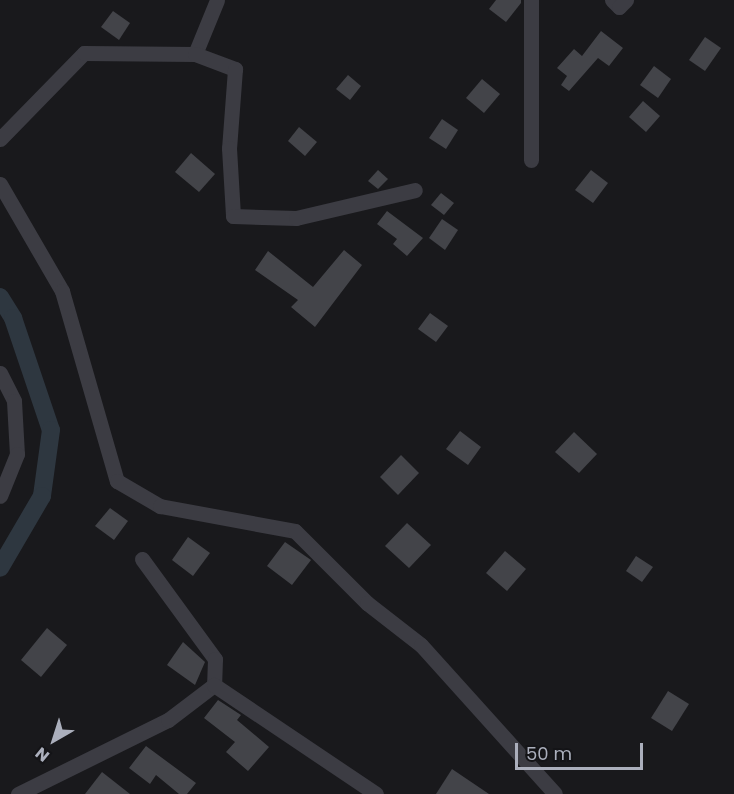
<!DOCTYPE html>
<style>
body{margin:0}
#map{position:relative;width:734px;height:794px;overflow:hidden;background:#19191c;font-family:Poppins,sans-serif}
div>[style]{position:absolute}
[style*='--x']{left:calc(var(--x)*1px);top:calc(var(--y)*1px);width:calc(var(--w)*1px);rotate:calc(var(--a)*1deg)}
.canal>*{height:18px;margin:-9px;padding:0 9px;transform-origin:9px;border-radius:9px;background:#2e3740}
.building>*{inset:0;background:#434449}
.minor>*{height:15px;margin:-7.5px;padding:0 7.5px;transform-origin:7.5px;border-radius:7.5px;background:#3c3c43}
span{translate:-50% -50%;white-space:nowrap;text-align:center;line-height:1.15;-webkit-text-stroke:6px #141417;paint-order:stroke}
.north{position:absolute;left:24px;top:710px;width:60px;height:60px;-webkit-text-stroke:4px #141417;paint-order:stroke;rotate:219deg;font-size:16px;font-weight:700;line-height:24px;text-align:center;color:#abafbc}
.north::after{content:'';display:block;margin:auto;width:21px;height:27px;background:#abafbc;clip-path:polygon(50% 0,100% 100%,50% 72%,0 100%)}
.scale{position:absolute;left:515px;top:743px;width:128px;height:27px;box-sizing:border-box;border:3px solid #abafbc;border-top:0;padding-left:8px;font-size:18px;line-height:21px;white-space:nowrap;color:#abafbc;-webkit-text-stroke:4px #141417;paint-order:stroke}
</style>
<div id="map">
<div class="canal">
<i style="--x:0;--y:297;--w:25;--a:58"></i>
<i style="--x:13;--y:318;--w:118;--a:71.3"></i>
<i style="--x:51;--y:430;--w:67;--a:97.8"></i>
<i style="--x:42;--y:496;--w:83;--a:120.3"></i>
</div>
<div class="building">
<i style="clip-path:polygon(496px 0,521px 0,521px 3px,506px 22px,489px 9px)"></i>
<i style="clip-path:polygon(113px 11px,130px 23px,119px 40px,101px 27px)"></i>
<i style="clip-path:polygon(601px 31px,623px 48px,609px 66px,598px 58px,569px 91px,561px 85px,567px 76px,557px 68px,574px 49px,582px 56px)"></i>
<i style="clip-path:polygon(705px 37px,721px 48px,705px 71px,689px 60px)"></i>
<i style="clip-path:polygon(654px 66px,671px 79px,658px 98px,640px 85px)"></i>
<i style="clip-path:polygon(348px 75px,361px 86px,350px 100px,336px 89px)"></i>
<i style="clip-path:polygon(482px 79px,500px 94px,484px 113px,466px 98px)"></i>
<i style="clip-path:polygon(643px 101px,660px 116px,646px 132px,629px 117px)"></i>
<i style="clip-path:polygon(442px 119px,458px 130px,446px 149px,429px 138px)"></i>
<i style="clip-path:polygon(299px 127px,317px 142px,305px 156px,288px 141px)"></i>
<i style="clip-path:polygon(191px 153px,215px 174px,199px 192px,175px 172px)"></i>
<i style="clip-path:polygon(378px 170px,388px 179px,378px 189px,368px 181px)"></i>
<i style="clip-path:polygon(591px 170px,608px 183px,593px 203px,575px 190px)"></i>
<i style="clip-path:polygon(441px 193px,454px 203px,444px 215px,431px 205px)"></i>
<i style="clip-path:polygon(387px 211px,423px 238px,407px 256px,393px 244px,397px 239px,377px 224px)"></i>
<i style="clip-path:polygon(442px 219px,458px 230px,445px 250px,429px 238px)"></i>
<i style="clip-path:polygon(344px 250px,362px 265px,315px 327px,291px 307px,298px 300px,255px 270px,268px 251px,313px 287px)"></i>
<i style="clip-path:polygon(430px 313px,448px 326px,436px 342px,418px 329px)"></i>
<i style="clip-path:polygon(460px 431px,481px 447px,468px 465px,446px 449px)"></i>
<i style="clip-path:polygon(574px 432px,597px 454px,579px 473px,555px 452px)"></i>
<i style="clip-path:polygon(401px 455px,419px 473px,398px 495px,380px 477px)"></i>
<i style="clip-path:polygon(110px 508px,128px 521px,114px 540px,95px 526px)"></i>
<i style="clip-path:polygon(407px 523px,431px 545px,409px 568px,385px 546px)"></i>
<i style="clip-path:polygon(188px 537px,210px 553px,193px 576px,172px 560px)"></i>
<i style="clip-path:polygon(285px 542px,311px 560px,292px 585px,267px 566px)"></i>
<i style="clip-path:polygon(505px 551px,526px 569px,507px 591px,486px 573px)"></i>
<i style="clip-path:polygon(636px 556px,653px 567px,642px 582px,626px 571px)"></i>
<i style="clip-path:polygon(47px 628px,67px 645px,41px 677px,21px 660px)"></i>
<i style="clip-path:polygon(183px 642px,205px 662px,195px 685px,167px 665px)"></i>
<i style="clip-path:polygon(668px 691px,689px 704px,672px 731px,651px 718px)"></i>
<i style="clip-path:polygon(218px 700px,241px 715px,237px 720px,269px 747px,248px 771px,226px 752px,235px 742px,204px 718px)"></i>
<i style="clip-path:polygon(146px 746px,196px 783px,187px 794px,179px 794px,156px 775px,150px 784px,129px 768px)"></i>
<i style="clip-path:polygon(452px 769px,489px 794px,436px 794px)"></i>
<i style="clip-path:polygon(102px 772px,130px 794px,85px 794px)"></i>
</div>
<div class="minor">
<i style="--x:531;--y:0;--w:160;--a:90"></i>
<i style="--x:612;--y:0;--w:10;--a:45"></i>
<i style="--x:619;--y:7;--w:10;--a:-45"></i>
<i style="--x:195;--y:54;--w:58;--a:-67.8"></i>
<i style="--x:0;--y:139;--w:120;--a:-45.7"></i>
<i style="--x:84;--y:53;--w:111;--a:0.5"></i>
<i style="--x:195;--y:54;--w:43;--a:20.6"></i>
<i style="--x:235;--y:69;--w:79;--a:94.3"></i>
<i style="--x:229;--y:148;--w:68;--a:86.6"></i>
<i style="--x:233;--y:216;--w:63;--a:1.8"></i>
<i style="--x:296;--y:218;--w:122;--a:-13.2"></i>
<i style="--x:0;--y:184;--w:124;--a:59.9"></i>
<i style="--x:62;--y:291;--w:198;--a:73.9"></i>
<i style="--x:117;--y:481;--w:50;--a:30.2"></i>
<i style="--x:160;--y:506;--w:137;--a:10.5"></i>
<i style="--x:295;--y:531;--w:102;--a:45"></i>
<i style="--x:367;--y:603;--w:68;--a:37.9"></i>
<i style="--x:421;--y:645;--w:200;--a:48"></i>
<i style="--x:0;--y:373;--w:31;--a:63"></i>
<i style="--x:14;--y:401;--w:53;--a:86.8"></i>
<i style="--x:17;--y:454;--w:45;--a:112"></i>
<i style="--x:142;--y:559;--w:124;--a:53.9"></i>
<i style="--x:215;--y:659;--w:26;--a:92"></i>
<i style="--x:18;--y:794;--w:167;--a:-26.3"></i>
<i style="--x:168;--y:720;--w:58;--a:-37.3"></i>
<i style="--x:214;--y:685;--w:195;--a:33.9"></i>
</div>
<div class="north">N</div>
<div class="scale">50 m</div>
</div>
